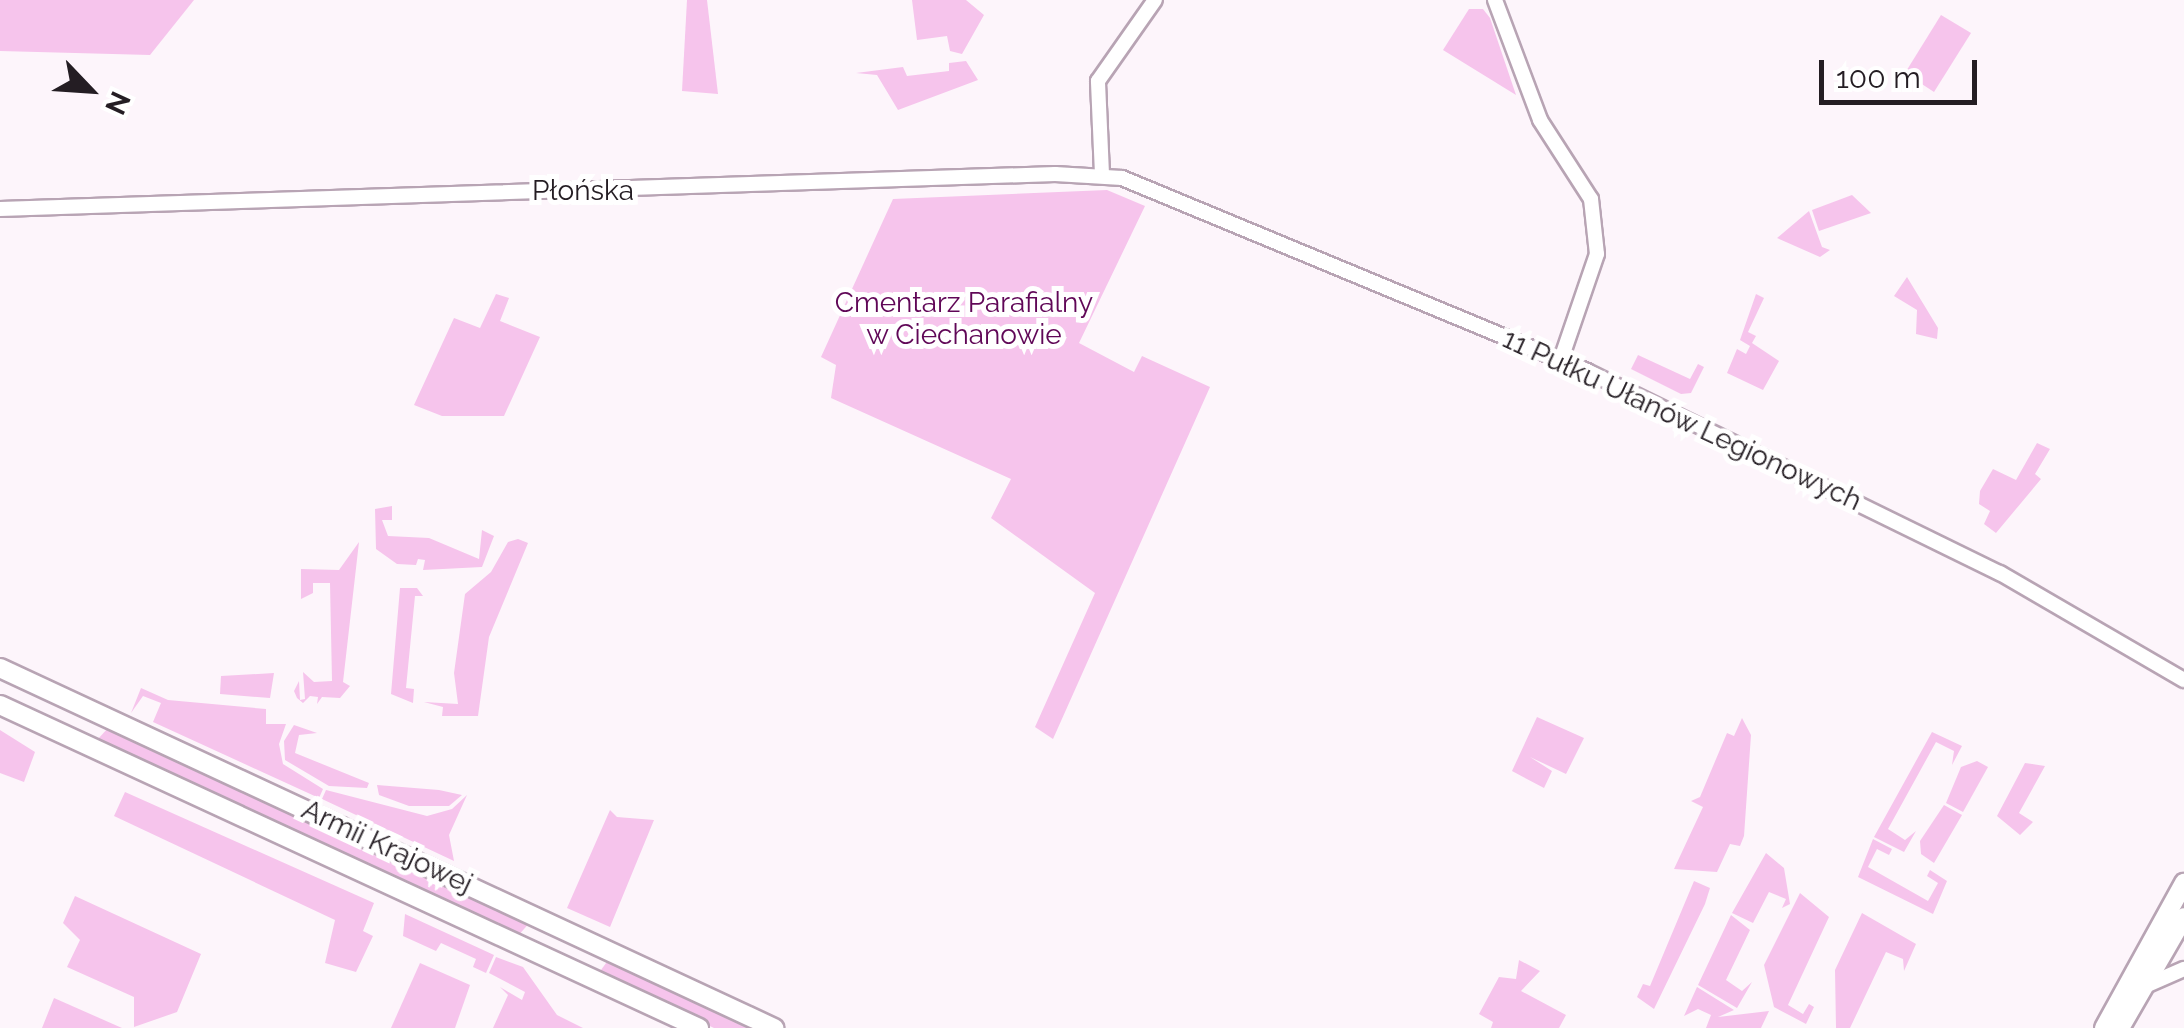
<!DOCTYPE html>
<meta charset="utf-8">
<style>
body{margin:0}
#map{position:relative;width:2184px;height:1028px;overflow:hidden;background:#fdf5fb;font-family:Raleway,sans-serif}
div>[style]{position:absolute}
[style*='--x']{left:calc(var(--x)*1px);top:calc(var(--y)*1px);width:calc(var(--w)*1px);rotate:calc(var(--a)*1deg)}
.green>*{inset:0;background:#f6c4ec}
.roads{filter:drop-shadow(2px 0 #b8a4b4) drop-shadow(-2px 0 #b8a4b4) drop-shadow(0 2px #b8a4b4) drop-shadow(0 -2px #b8a4b4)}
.minor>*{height:14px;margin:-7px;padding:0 7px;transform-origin:7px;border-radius:7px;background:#fff}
.major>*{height:18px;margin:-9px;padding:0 9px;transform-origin:9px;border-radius:9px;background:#fff}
span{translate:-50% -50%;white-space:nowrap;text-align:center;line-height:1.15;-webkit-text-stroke:10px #fff;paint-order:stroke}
.street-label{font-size:28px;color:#241d23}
.park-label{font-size:28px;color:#600757}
.north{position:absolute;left:40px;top:40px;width:100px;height:100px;-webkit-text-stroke:8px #fff;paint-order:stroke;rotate:115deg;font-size:28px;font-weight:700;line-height:40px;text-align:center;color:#241d23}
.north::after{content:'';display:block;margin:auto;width:35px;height:45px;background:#241d23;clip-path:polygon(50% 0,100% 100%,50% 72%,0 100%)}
.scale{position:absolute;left:1819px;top:60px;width:158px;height:45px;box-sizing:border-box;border:5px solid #241d23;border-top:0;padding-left:12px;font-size:30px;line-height:35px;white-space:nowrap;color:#241d23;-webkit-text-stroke:8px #fff;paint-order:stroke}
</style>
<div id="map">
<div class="green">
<i style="clip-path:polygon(0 0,194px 0,150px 55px,0 51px)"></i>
<i style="clip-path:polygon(687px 0,707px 0,718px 94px,682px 91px)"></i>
<i style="clip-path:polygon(912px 0,966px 0,984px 15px,962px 54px,950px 51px,947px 36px,917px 40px)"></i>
<i style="clip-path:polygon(1469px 9px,1483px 9px,1490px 18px,1516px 95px,1443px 50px)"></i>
<i style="clip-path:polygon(1941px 15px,1971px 33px,1934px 92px,1905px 73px)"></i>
<i style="clip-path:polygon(966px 61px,978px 80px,898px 110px,877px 75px,856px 73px,903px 67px,907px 76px,949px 71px,949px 63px)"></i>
<i style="clip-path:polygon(1107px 190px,1145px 206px,1079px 343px,1134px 372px,1142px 356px,1210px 387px,1053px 739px,1035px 727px,1095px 593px,991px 518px,1011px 479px,831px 398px,836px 365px,821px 357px,893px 199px)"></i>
<i style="clip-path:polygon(1852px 195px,1871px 213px,1819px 231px,1812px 210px)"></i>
<i style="clip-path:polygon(1809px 211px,1822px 247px,1830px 250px,1820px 257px,1777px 238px)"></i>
<i style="clip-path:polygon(1907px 277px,1938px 328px,1937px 339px,1916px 334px,1917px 310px,1894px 296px)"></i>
<i style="clip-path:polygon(496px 294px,509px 298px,500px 321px,540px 337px,504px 416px,442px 416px,414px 405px,454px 318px,480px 328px)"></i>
<i style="clip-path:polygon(1756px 294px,1764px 298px,1748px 332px,1756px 336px,1752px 343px,1779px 361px,1763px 390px,1727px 373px,1737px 349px,1746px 354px,1750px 346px,1740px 340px)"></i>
<i style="clip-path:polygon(1638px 355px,1690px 379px,1698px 364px,1704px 367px,1691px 393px,1681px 394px,1631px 369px)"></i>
<i style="clip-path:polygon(2037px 443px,2050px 449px,2035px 474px,2041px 479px,1996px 533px,1984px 524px,1990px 511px,1979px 504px,1980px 491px,1993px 469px,2016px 480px)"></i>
<i style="clip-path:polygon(392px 506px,392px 520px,382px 520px,388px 536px,429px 538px,479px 559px,482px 530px,494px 536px,482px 567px,423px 570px,425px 560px,418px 559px,416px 565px,397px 564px,376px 549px,375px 509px)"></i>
<i style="clip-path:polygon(518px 539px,528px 543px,489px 637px,478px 716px,442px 716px,443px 707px,424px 702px,458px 704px,454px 673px,465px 594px,491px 572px,508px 542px)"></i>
<i style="clip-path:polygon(359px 542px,343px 682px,350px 686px,340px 698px,322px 697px,317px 704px,318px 697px,310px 696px,303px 703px,297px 698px,294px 691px,299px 681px,300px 700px,305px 699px,303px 672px,314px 682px,332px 681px,330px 583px,313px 583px,313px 593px,301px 599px,301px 569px,339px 570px)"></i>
<i style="clip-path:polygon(400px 588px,417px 588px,423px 596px,415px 596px,406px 688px,414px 689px,413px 703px,391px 694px)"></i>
<i style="clip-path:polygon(274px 673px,270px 698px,220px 694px,221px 676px)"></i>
<i style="clip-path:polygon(141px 688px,168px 700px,266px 709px,266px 724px,286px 724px,279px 744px,283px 764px,323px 789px,319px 798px,153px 722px,161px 703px,143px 696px,131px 713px)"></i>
<i style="clip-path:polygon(1537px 717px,1584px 738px,1566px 774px,1530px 757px,1552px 771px,1544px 788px,1512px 771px)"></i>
<i style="clip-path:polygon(1742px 718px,1751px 735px,1744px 836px,1740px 846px,1730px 844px,1717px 872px,1674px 869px,1703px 807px,1691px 801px,1700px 797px,1727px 733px,1734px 736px)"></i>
<i style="clip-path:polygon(294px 725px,317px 733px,299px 735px,295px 753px,369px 783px,367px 788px,329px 786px,285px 760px,284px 741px)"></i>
<i style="clip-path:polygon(110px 726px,531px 921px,517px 937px,96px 741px)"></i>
<i style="clip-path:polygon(0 730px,35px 752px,24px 782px,0 773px)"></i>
<i style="clip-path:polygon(1932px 732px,1962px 746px,1952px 765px,1954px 751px,1936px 742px,1888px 829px,1905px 840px,1916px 831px,1904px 852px,1874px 837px)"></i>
<i style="clip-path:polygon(1977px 761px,1988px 767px,1963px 812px,1946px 803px,1961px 767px)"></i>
<i style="clip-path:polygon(2025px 763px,2045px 766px,2019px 813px,2033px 822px,2020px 835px,1997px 816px)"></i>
<i style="clip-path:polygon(377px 785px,439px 790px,462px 795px,449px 806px,409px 806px,379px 795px)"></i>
<i style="clip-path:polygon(326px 790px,427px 816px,452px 809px,467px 795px,449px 835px,454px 861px,322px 799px)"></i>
<i style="clip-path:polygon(125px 792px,374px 903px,363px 931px,373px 936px,356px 972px,325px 963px,335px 920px,114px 816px)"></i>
<i style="clip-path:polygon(1944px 805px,1962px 815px,1934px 863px,1921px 854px,1920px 841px)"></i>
<i style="clip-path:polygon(610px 810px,617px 817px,654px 820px,610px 927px,567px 908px)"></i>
<i style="clip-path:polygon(1873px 839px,1892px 849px,1889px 855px,1877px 849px,1868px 867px,1928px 901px,1938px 883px,1927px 876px,1930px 870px,1947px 881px,1933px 914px,1858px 877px)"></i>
<i style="clip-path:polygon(1766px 853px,1784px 868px,1790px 904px,1782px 908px,1786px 899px,1769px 892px,1753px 923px,1732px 913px)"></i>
<i style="clip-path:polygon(1694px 881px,1710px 888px,1705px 904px,1654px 1009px,1637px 997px,1643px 984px,1650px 986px)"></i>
<i style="clip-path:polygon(1800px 893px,1829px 917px,1788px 1005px,1803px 1014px,1809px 1004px,1814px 1007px,1806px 1024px,1774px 1007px,1764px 965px)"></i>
<i style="clip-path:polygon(75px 896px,201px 954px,177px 1012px,134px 1027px,134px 997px,67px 967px,80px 940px,63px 923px)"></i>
<i style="clip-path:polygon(1862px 913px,1916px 944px,1904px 971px,1903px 959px,1886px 952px,1850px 1028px,1836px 1028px,1835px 970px)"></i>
<i style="clip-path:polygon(405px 914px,494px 955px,486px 973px,473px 967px,476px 959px,441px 943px,436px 951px,403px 936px)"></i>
<i style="clip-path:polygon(1731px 915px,1750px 930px,1726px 980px,1742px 991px,1752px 982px,1737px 1008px,1698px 985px)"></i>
<i style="clip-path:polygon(496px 957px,523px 967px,557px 1015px,583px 1028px,493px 1028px,508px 995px,500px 987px,522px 1000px,525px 992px,489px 973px)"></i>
<i style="clip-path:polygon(609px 959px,758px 1028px,714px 1028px,605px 977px,601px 970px)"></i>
<i style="clip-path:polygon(1519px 960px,1540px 971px,1521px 991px,1566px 1015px,1559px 1028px,1491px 1028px,1493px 1022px,1479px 1014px,1499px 977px,1516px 979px)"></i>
<i style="clip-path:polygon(420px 963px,470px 985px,455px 1028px,391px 1028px)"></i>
<i style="clip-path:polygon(1697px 987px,1734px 1010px,1718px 1017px,1769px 1011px,1761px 1028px,1706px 1028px,1711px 1015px,1698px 1009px,1684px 1016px)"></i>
<i style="clip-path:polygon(54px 998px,122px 1028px,42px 1028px)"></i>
</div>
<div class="roads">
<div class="minor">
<i style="--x:1495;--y:0;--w:128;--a:69.4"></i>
<i style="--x:1540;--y:120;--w:94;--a:57.2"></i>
<i style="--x:1591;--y:199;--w:55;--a:83.8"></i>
<i style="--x:1597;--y:254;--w:111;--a:108.9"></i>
<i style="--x:1102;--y:174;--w:93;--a:-92.5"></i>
<i style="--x:1098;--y:81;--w:99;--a:-54.9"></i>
<i style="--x:0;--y:209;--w:1056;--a:-1.9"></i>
<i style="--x:1055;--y:174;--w:67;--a:3.4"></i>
<i style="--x:1122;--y:178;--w:503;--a:22.54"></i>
<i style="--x:1587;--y:371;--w:460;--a:26.1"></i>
<i style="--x:2000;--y:573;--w:213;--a:30.2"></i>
<i style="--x:2145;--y:986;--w:43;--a:-23.6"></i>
</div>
<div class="major">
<i style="--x:0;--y:668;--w:854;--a:24.94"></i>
<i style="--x:0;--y:705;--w:770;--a:24.8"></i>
<i style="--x:2104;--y:1028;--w:166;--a:-61.1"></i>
<i style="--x:2120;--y:1028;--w:128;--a:-60"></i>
</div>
</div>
<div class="street-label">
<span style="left:583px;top:191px">Płońska</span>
<span style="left:1682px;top:420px;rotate:25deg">11 Pułku Ułanów Legionowych</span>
<span style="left:387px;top:847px;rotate:25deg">Armii Krajowej</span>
</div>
<div class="park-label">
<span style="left:964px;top:319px">Cmentarz Parafialny<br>w Ciechanowie</span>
</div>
<div class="north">N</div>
<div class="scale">100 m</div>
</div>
